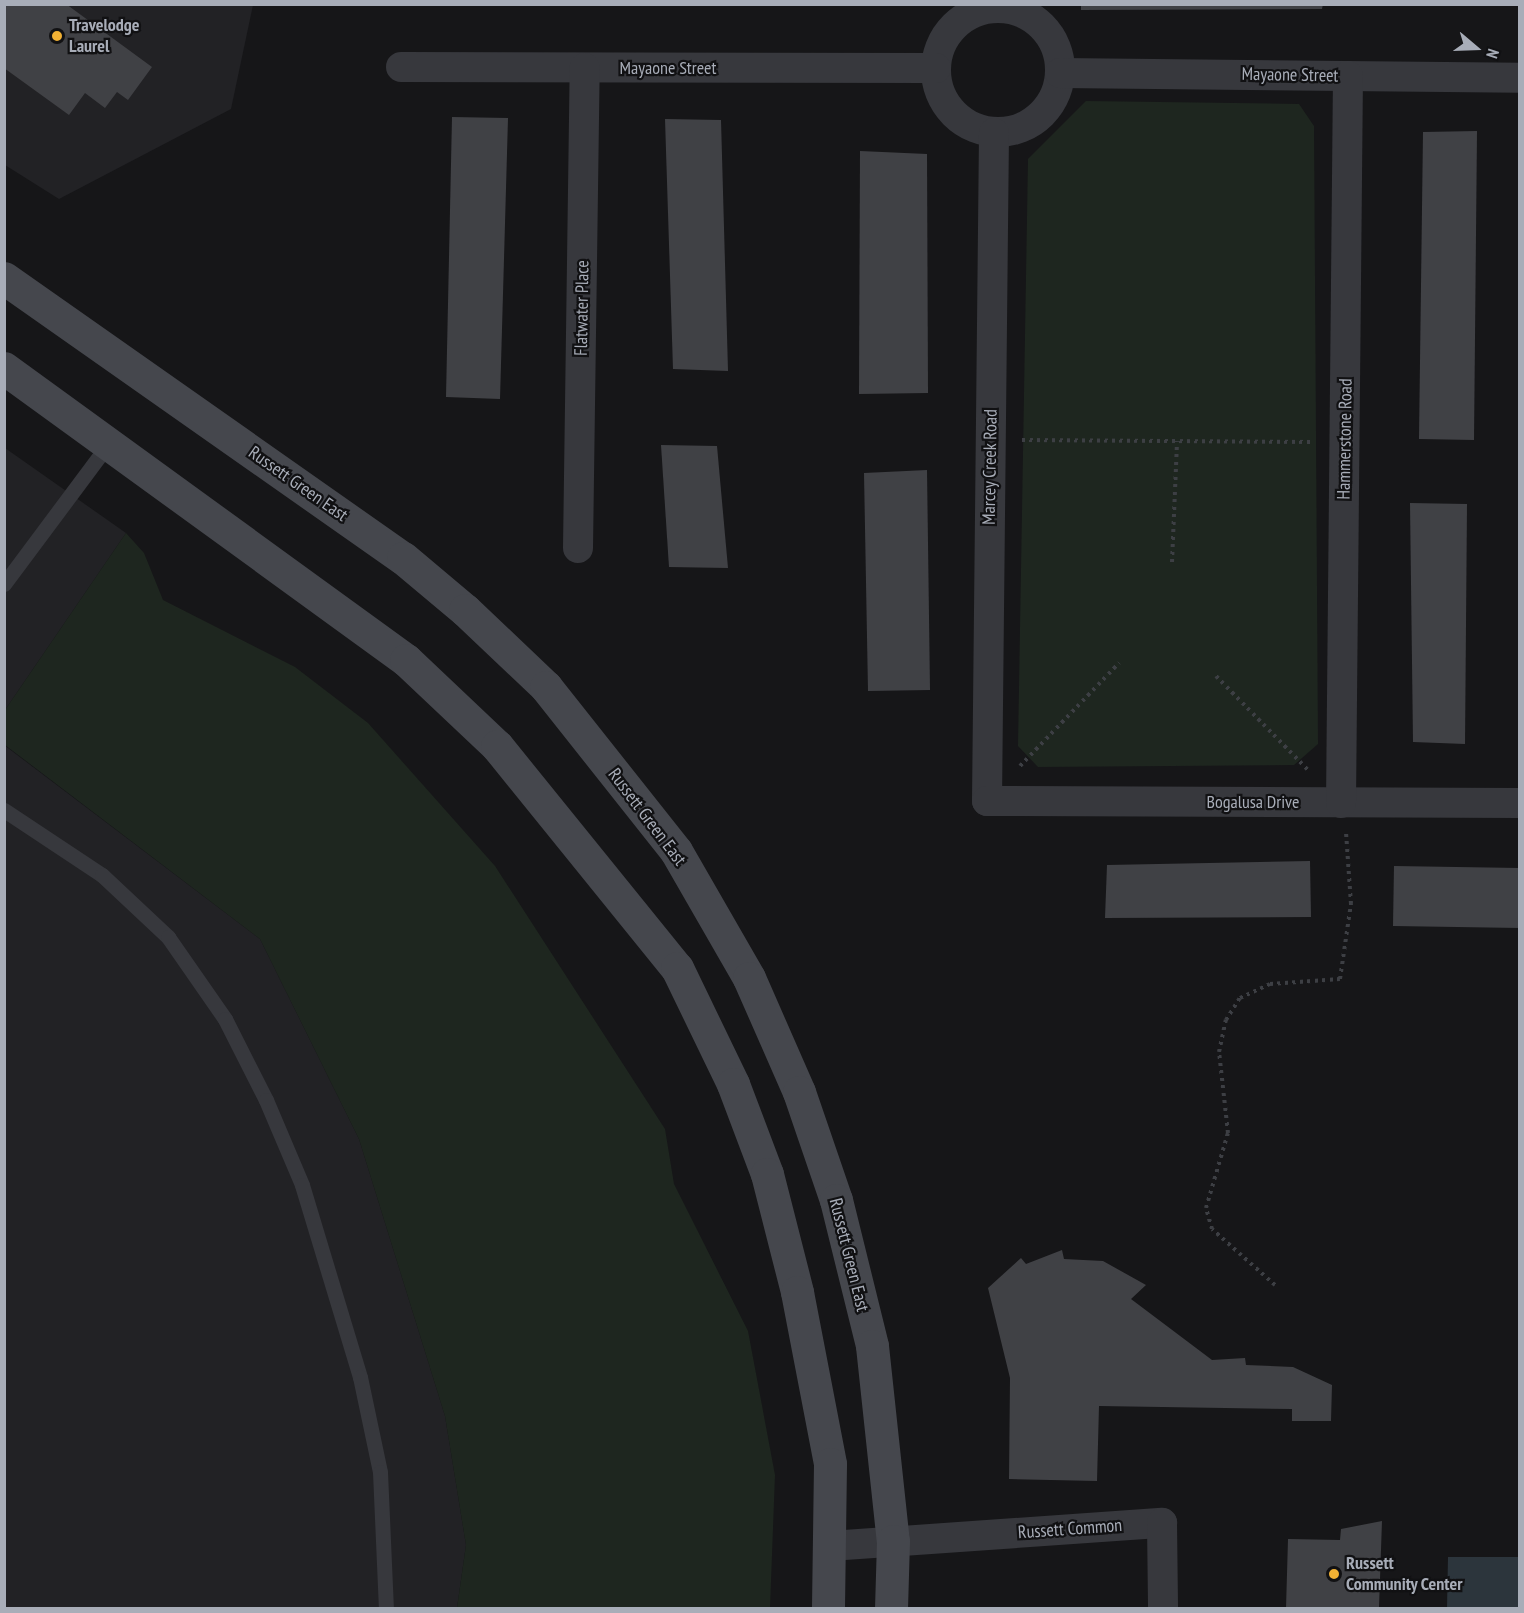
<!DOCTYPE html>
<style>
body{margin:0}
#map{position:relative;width:1524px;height:1613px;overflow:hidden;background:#161618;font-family:"PT Sans Narrow",sans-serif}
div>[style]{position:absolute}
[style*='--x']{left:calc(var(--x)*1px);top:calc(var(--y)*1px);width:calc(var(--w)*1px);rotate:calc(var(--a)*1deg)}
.built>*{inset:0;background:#222225}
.green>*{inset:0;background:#1e261f}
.water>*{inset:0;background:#2c353c}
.building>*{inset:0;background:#404145}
.path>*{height:4px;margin-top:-2px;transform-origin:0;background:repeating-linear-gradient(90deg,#3d3f44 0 3px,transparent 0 7.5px)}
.lane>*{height:15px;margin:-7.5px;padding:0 7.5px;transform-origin:7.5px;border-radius:7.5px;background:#37383d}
.street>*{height:30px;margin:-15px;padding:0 15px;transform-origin:15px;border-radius:15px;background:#37383d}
.street>.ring{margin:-15px;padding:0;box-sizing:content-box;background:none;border:30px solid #37383d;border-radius:50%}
.secondary>*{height:33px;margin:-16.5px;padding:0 16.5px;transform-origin:16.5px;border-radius:16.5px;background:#45474d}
.dots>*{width:16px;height:16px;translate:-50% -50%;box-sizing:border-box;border:3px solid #111113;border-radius:50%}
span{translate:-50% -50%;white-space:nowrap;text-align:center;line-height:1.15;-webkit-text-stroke:4.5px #111113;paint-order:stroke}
.poi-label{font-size:18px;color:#a8adb8;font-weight:700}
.left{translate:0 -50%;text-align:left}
.street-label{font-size:18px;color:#a8adb8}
.frame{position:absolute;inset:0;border:6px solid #a8adb8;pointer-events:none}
.north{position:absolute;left:1446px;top:18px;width:60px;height:60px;-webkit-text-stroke:4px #111113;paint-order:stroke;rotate:109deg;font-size:16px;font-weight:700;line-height:24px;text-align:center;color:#a8adb8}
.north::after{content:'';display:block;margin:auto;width:21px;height:27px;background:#a8adb8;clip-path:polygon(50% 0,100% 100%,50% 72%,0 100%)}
</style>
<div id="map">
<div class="built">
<i style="clip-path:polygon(4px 5px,253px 5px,231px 109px,59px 199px,5px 165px)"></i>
<i style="clip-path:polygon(5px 448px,126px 533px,5px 710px)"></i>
<i style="clip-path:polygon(4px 745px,260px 939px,359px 1139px,445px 1416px,466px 1545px,457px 1608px,5px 1608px)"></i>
</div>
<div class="green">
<i style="clip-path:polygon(1086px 101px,1299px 104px,1314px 126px,1318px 744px,1294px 765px,1038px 767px,1018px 746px,1028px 159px)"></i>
<i style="clip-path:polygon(126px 533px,144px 553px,163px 600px,295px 667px,368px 723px,495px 866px,665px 1129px,674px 1184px,748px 1331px,775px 1475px,770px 1608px,457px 1608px,466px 1545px,445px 1416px,359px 1139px,260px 939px,5px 745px,5px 710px)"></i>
</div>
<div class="water">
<i style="clip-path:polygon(1448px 1557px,1519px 1557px,1519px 1608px,1447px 1608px)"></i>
</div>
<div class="building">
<i style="clip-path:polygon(4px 4px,66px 4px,152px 67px,128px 100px,117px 92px,105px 108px,85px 93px,69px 115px,4px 68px)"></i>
<i style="clip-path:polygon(1081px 4px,1323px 4px,1322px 9px,1081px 10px)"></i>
<i style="clip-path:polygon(452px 117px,508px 118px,500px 399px,446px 397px)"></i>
<i style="clip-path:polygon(665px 119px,721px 120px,728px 371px,673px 369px)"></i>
<i style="clip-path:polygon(1477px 131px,1474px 440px,1419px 439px,1423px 132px)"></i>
<i style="clip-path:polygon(860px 151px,927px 154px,928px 393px,859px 394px)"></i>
<i style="clip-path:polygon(661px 445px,717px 446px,728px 568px,669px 567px)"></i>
<i style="clip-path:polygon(927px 470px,930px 690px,868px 691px,864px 473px)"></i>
<i style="clip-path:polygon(1410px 503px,1467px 504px,1465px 744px,1413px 742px)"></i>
<i style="clip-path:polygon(1310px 861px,1311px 917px,1105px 918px,1107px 865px)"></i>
<i style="clip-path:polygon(1394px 866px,1520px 868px,1520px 928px,1393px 926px)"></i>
<i style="clip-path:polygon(1062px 1250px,1064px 1259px,1103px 1261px,1146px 1285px,1131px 1299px,1212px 1360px,1245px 1358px,1246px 1365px,1293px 1367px,1332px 1385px,1331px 1421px,1292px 1421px,1292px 1409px,1099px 1406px,1097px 1481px,1009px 1479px,1010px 1378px,988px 1288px,1021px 1258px,1026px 1264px)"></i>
<i style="clip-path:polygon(1382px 1521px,1379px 1608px,1286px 1608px,1288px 1539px,1340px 1540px,1341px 1529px)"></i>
</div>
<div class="path">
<i style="--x:1022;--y:440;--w:292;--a:0.4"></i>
<i style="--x:1172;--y:562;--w:121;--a:-87.6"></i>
<i style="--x:1216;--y:676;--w:133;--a:45.6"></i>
<i style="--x:1020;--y:766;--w:143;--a:-46.1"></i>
<i style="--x:1275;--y:1285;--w:84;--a:-138.4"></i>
<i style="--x:1212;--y:1229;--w:22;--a:-106"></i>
<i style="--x:1206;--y:1208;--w:78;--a:-73.7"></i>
<i style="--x:1228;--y:1133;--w:81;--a:-96.3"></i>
<i style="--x:1219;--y:1052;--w:33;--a:-78"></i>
<i style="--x:1226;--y:1020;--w:26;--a:-58"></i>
<i style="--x:1240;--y:998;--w:33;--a:-25"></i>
<i style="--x:1270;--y:984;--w:70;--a:-4.1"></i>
<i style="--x:1340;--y:979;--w:76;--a:-81.7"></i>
<i style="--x:1351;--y:904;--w:71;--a:-94"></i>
</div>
<div class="lane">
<i style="--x:4;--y:584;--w:176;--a:-53.3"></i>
<i style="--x:4;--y:810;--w:118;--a:33.6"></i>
<i style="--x:102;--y:875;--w:91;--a:43.2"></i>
<i style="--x:168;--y:937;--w:100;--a:55.2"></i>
<i style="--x:225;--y:1019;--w:91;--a:63.2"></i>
<i style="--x:266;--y:1100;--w:92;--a:67"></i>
<i style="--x:302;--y:1185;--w:201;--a:73.2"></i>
<i style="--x:360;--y:1377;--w:97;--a:78.1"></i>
<i style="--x:380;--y:1472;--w:136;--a:87.5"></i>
</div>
<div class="street">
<i class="ring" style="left:936px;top:8px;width:94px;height:94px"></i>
<i style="--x:401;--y:67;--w:535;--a:0.11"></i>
<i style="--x:1060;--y:73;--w:460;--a:0.6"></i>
<i style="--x:994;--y:133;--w:668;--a:90.6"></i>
<i style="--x:987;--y:801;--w:533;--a:0.21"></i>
<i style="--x:578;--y:548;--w:480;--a:-89.2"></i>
<i style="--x:1341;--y:803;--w:727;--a:-89.45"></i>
<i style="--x:830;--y:1546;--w:333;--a:-4"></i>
<i style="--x:1162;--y:1523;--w:85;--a:89.3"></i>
</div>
<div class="secondary">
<i style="--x:4;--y:278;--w:487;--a:35.1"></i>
<i style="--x:403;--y:558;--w:81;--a:40"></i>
<i style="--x:465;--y:610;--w:112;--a:43.5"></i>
<i style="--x:546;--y:687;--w:209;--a:51.6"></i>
<i style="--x:676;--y:851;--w:146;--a:60.1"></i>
<i style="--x:749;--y:978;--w:124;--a:66.3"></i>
<i style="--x:799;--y:1092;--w:114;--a:71.1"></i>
<i style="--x:836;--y:1200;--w:150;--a:76.1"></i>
<i style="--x:872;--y:1346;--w:196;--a:83.9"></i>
<i style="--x:893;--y:1541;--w:67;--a:91.7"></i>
<i style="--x:4;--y:368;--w:497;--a:36"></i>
<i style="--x:406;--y:660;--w:125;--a:43.4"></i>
<i style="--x:497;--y:746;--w:286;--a:51"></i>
<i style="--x:677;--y:968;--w:129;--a:64.2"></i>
<i style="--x:733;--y:1084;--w:96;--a:69.3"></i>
<i style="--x:767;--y:1174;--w:122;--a:75.7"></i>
<i style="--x:797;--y:1292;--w:175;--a:79.1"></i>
<i style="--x:830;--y:1464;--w:144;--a:90.8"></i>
</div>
<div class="dots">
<i style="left:57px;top:36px;background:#f2b134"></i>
<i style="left:1334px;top:1574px;background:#f2b134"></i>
</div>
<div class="poi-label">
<span class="left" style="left:69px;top:36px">Travelodge<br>Laurel</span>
<span class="left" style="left:1346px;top:1574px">Russett<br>Community Center</span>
</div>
<div class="street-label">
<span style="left:668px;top:68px">Mayaone Street</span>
<span style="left:1290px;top:75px;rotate:1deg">Mayaone Street</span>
<span style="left:582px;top:308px;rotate:-89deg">Flatwater Place</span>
<span style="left:1345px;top:439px;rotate:-89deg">Hammerstone Road</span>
<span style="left:990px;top:467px;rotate:-89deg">Marcey Creek Road</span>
<span style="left:298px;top:484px;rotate:35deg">Russett Green East</span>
<span style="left:1253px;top:802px">Bogalusa Drive</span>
<span style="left:647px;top:817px;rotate:53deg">Russett Green East</span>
<span style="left:849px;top:1255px;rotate:76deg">Russett Green East</span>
<span style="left:1070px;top:1529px;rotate:-4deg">Russett Common</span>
</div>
<div class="frame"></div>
<div class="north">N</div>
</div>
